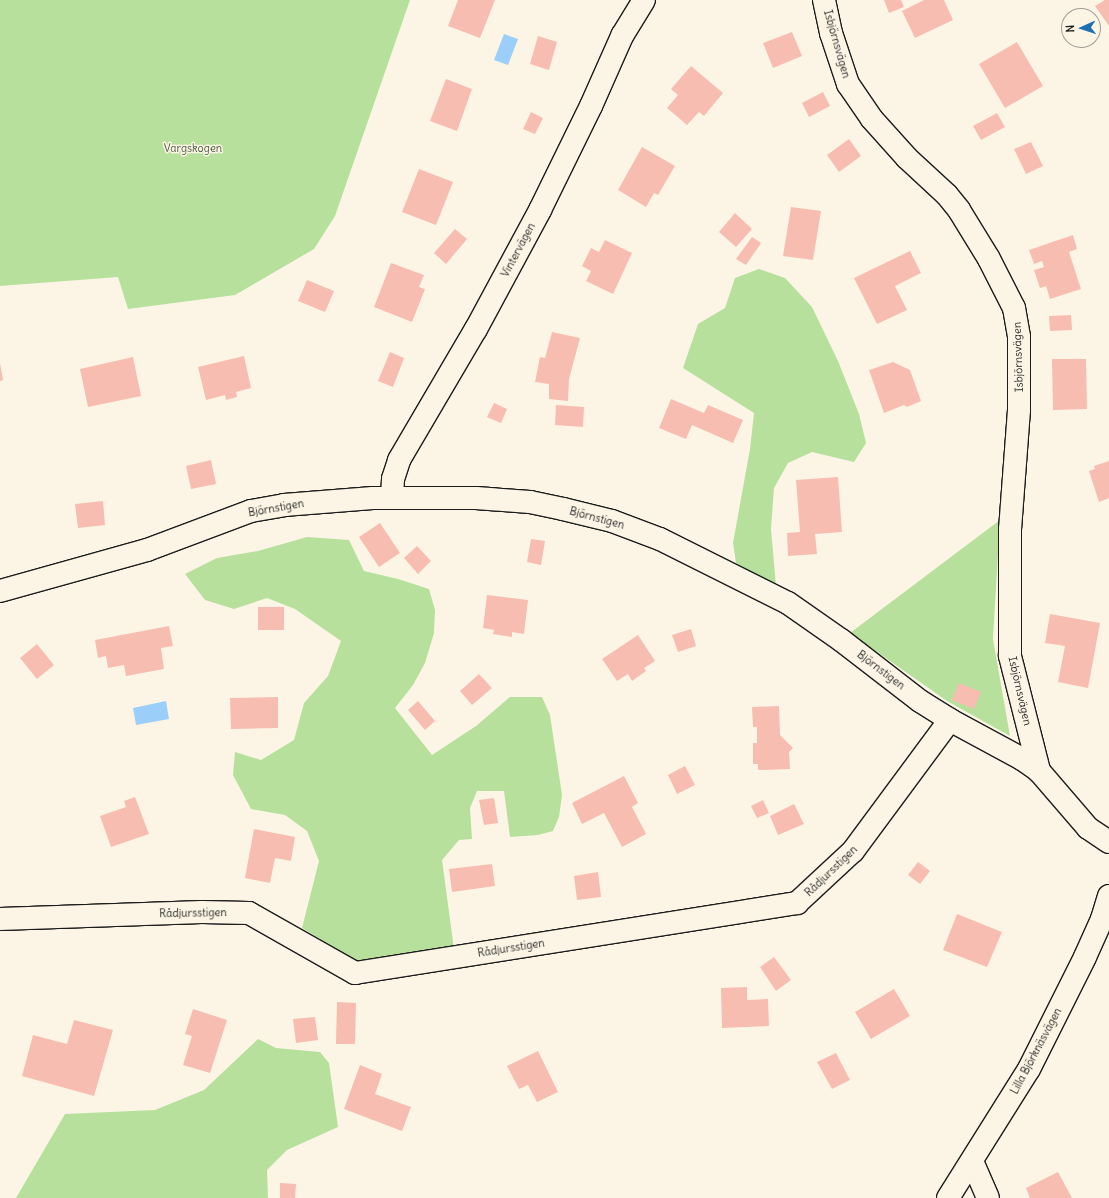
<!DOCTYPE html>
<meta charset="utf-8">
<style>
body{margin:0}
#map{position:relative;width:1109px;height:1198px;overflow:hidden;background:#fcf5e5;font-family:Delius,sans-serif}
div>[style]{position:absolute}
[style*='--x']{left:calc(var(--x)*1px);top:calc(var(--y)*1px);width:calc(var(--w)*1px);rotate:calc(var(--a)*1deg)}
.green>*{inset:0;background:#b7e09c}
.water>*{inset:0;background:#9bcff9}
.building>*{inset:0;background:#f7bdb1}
.roads{filter:drop-shadow(1px 0 #1c1c1c) drop-shadow(-1px 0 #1c1c1c) drop-shadow(0 1px #1c1c1c) drop-shadow(0 -1px #1c1c1c)}
.minor>*{height:22px;margin:-11px;padding:0 11px;transform-origin:11px;border-radius:11px;background:#fcf5e5}
span{translate:-50% -50%;white-space:nowrap;text-align:center;line-height:1.15;-webkit-text-stroke:3px #fcf5e5;paint-order:stroke}
.street-label{font-size:11px;color:#1c1c1c}
.park-label{font-size:11px;color:#4a5742}
.north{position:absolute;left:1061px;top:8px;width:40px;height:40px;box-sizing:border-box;background:#fcf5e5;border:1px solid #a29e95;border-radius:50%;rotate:267deg;font-size:11px;font-weight:700;line-height:16px;text-align:center;color:#1c1c1c}
.north::after{content:'';display:block;margin:auto;width:14px;height:18px;background:#1f6fb2;clip-path:polygon(50% 0,100% 100%,50% 72%,0 100%)}
</style>
<div id="map">
<div class="green">
<i style="clip-path:polygon(0 0,410px 0,335px 216px,314px 249px,235px 295px,128px 309px,118px 277px,0 286px)"></i>
<i style="clip-path:polygon(759px 269px,785px 278px,812px 307px,838px 361px,859px 414px,866px 443px,854px 462px,812px 452px,788px 463px,774px 488px,771px 529px,776px 586px,736px 563px,733px 543px,750px 449px,754px 413px,683px 368px,698px 324px,725px 308px,735px 278px)"></i>
<i style="clip-path:polygon(1000px 520px,993px 639px,1010px 736px,947px 701px,850px 633px)"></i>
<i style="clip-path:polygon(307px 537px,349px 540px,364px 571px,398px 579px,429px 589px,435px 610px,434px 633px,425px 663px,413px 685px,395px 708px,432px 755px,476px 726px,510px 697px,542px 697px,550px 715px,562px 795px,559px 817px,553px 831px,538px 835px,510px 837px,504px 791px,477px 791px,470px 808px,472px 839px,459px 840px,442px 860px,454px 949px,359px 962px,302px 928px,319px 861px,307px 831px,285px 815px,251px 809px,233px 775px,235px 752px,261px 760px,294px 740px,304px 703px,328px 676px,341px 641px,295px 609px,267px 598px,234px 609px,205px 600px,185px 574px,217px 558px,258px 551px)"></i>
<i style="clip-path:polygon(258px 1039px,276px 1048px,320px 1052px,329px 1063px,338px 1127px,287px 1150px,267px 1170px,268px 1198px,16px 1198px,65px 1114px,155px 1110px,204px 1090px)"></i>
</div>
<div class="water">
<i style="clip-path:polygon(504px 34px,518px 39px,508px 65px,494px 60px)"></i>
<i style="clip-path:polygon(166px 701px,169px 719px,136px 725px,133px 708px)"></i>
</div>
<div class="building">
<i style="clip-path:polygon(458px 0,495px 0,480px 38px,448px 26px)"></i>
<i style="clip-path:polygon(884px 0,901px 0,904px 7px,889px 13px)"></i>
<i style="clip-path:polygon(924px 0,944px 0,953px 20px,915px 38px,902px 11px)"></i>
<i style="clip-path:polygon(1105px 0,1109px 0,1109px 26px,1095px 6px)"></i>
<i style="clip-path:polygon(792px 32px,802px 56px,773px 68px,763px 43px)"></i>
<i style="clip-path:polygon(538px 36px,557px 42px,549px 70px,530px 64px)"></i>
<i style="clip-path:polygon(1017px 42px,1043px 86px,1005px 108px,979px 64px)"></i>
<i style="clip-path:polygon(691px 66px,723px 93px,704px 116px,699px 112px,687px 125px,667px 108px,678px 95px,671px 89px)"></i>
<i style="clip-path:polygon(446px 79px,472px 89px,457px 131px,430px 121px)"></i>
<i style="clip-path:polygon(823px 92px,830px 106px,809px 117px,802px 103px)"></i>
<i style="clip-path:polygon(531px 112px,543px 118px,535px 134px,523px 129px)"></i>
<i style="clip-path:polygon(997px 113px,1005px 127px,981px 140px,973px 126px)"></i>
<i style="clip-path:polygon(849px 139px,861px 156px,839px 172px,827px 155px)"></i>
<i style="clip-path:polygon(1031px 142px,1043px 166px,1026px 174px,1014px 149px)"></i>
<i style="clip-path:polygon(642px 147px,675px 166px,658px 195px,654px 193px,646px 207px,618px 190px)"></i>
<i style="clip-path:polygon(419px 169px,453px 182px,436px 225px,402px 212px)"></i>
<i style="clip-path:polygon(791px 207px,821px 211px,813px 260px,783px 256px)"></i>
<i style="clip-path:polygon(735px 213px,752px 229px,736px 247px,719px 232px)"></i>
<i style="clip-path:polygon(455px 229px,467px 239px,446px 264px,434px 253px)"></i>
<i style="clip-path:polygon(1073px 235px,1077px 249px,1069px 252px,1081px 289px,1050px 299px,1046px 286px,1040px 288px,1034px 270px,1044px 267px,1042px 261px,1034px 264px,1029px 250px)"></i>
<i style="clip-path:polygon(752px 237px,761px 243px,746px 265px,736px 259px)"></i>
<i style="clip-path:polygon(605px 240px,632px 253px,613px 294px,586px 281px,591px 271px,582px 266px,591px 248px,599px 252px)"></i>
<i style="clip-path:polygon(910px 251px,921px 273px,895px 286px,907px 310px,877px 324px,854px 278px)"></i>
<i style="clip-path:polygon(391px 263px,424px 275px,419px 287px,425px 289px,412px 322px,374px 307px)"></i>
<i style="clip-path:polygon(307px 280px,334px 291px,325px 312px,298px 301px)"></i>
<i style="clip-path:polygon(1071px 315px,1072px 330px,1050px 331px,1049px 316px)"></i>
<i style="clip-path:polygon(552px 332px,580px 338px,569px 379px,568px 401px,549px 399px,549px 384px,535px 382px,540px 357px,545px 358px)"></i>
<i style="clip-path:polygon(390px 352px,404px 358px,393px 387px,378px 381px)"></i>
<i style="clip-path:polygon(244px 356px,251px 388px,236px 392px,237px 397px,226px 400px,225px 395px,206px 400px,198px 367px)"></i>
<i style="clip-path:polygon(133px 357px,141px 396px,88px 407px,80px 369px)"></i>
<i style="clip-path:polygon(1052px 359px,1086px 359px,1087px 409px,1053px 410px)"></i>
<i style="clip-path:polygon(893px 362px,910px 370px,921px 401px,907px 407px,904px 405px,884px 413px,869px 370px)"></i>
<i style="clip-path:polygon(0 363px,3px 380px,0 381px)"></i>
<i style="clip-path:polygon(671px 399px,704px 413px,708px 405px,743px 420px,733px 443px,692px 425px,686px 439px,659px 428px)"></i>
<i style="clip-path:polygon(494px 403px,507px 409px,501px 423px,487px 417px)"></i>
<i style="clip-path:polygon(556px 405px,584px 407px,583px 427px,555px 425px)"></i>
<i style="clip-path:polygon(211px 460px,216px 484px,191px 489px,186px 466px)"></i>
<i style="clip-path:polygon(1109px 461px,1109px 498px,1099px 502px,1089px 471px,1095px 469px,1094px 466px)"></i>
<i style="clip-path:polygon(838px 477px,842px 532px,815px 534px,817px 554px,788px 556px,787px 533px,800px 532px,796px 480px)"></i>
<i style="clip-path:polygon(103px 501px,105px 525px,78px 528px,75px 504px)"></i>
<i style="clip-path:polygon(380px 523px,400px 553px,379px 567px,359px 537px)"></i>
<i style="clip-path:polygon(531px 539px,545px 541px,541px 565px,527px 562px)"></i>
<i style="clip-path:polygon(417px 546px,431px 561px,418px 574px,404px 558px)"></i>
<i style="clip-path:polygon(487px 595px,528px 600px,524px 634px,512px 632px,512px 637px,493px 634px,494px 630px,483px 628px)"></i>
<i style="clip-path:polygon(258px 607px,284px 607px,284px 630px,258px 630px)"></i>
<i style="clip-path:polygon(1050px 614px,1100px 623px,1088px 688px,1058px 682px,1065px 646px,1045px 643px)"></i>
<i style="clip-path:polygon(169px 626px,173px 646px,161px 648px,164px 669px,126px 676px,124px 665px,108px 668px,106px 656px,98px 658px,95px 640px)"></i>
<i style="clip-path:polygon(691px 629px,696px 646px,678px 652px,672px 635px)"></i>
<i style="clip-path:polygon(638px 635px,655px 661px,644px 668px,646px 671px,632px 681px,628px 674px,617px 681px,602px 659px)"></i>
<i style="clip-path:polygon(37px 644px,54px 665px,37px 679px,20px 658px)"></i>
<i style="clip-path:polygon(479px 674px,492px 688px,472px 705px,460px 691px)"></i>
<i style="clip-path:polygon(959px 683px,981px 692px,974px 709px,952px 700px)"></i>
<i style="clip-path:polygon(278px 697px,278px 728px,231px 729px,230px 698px)"></i>
<i style="clip-path:polygon(418px 701px,435px 721px,425px 730px,408px 710px)"></i>
<i style="clip-path:polygon(779px 706px,780px 735px,793px 748px,789px 752px,790px 769px,758px 770px,758px 764px,753px 764px,753px 743px,757px 743px,757px 727px,753px 727px,752px 707px)"></i>
<i style="clip-path:polygon(685px 766px,695px 785px,677px 794px,668px 775px)"></i>
<i style="clip-path:polygon(624px 776px,638px 803px,632px 807px,646px 834px,622px 847px,604px 813px,582px 824px,572px 803px)"></i>
<i style="clip-path:polygon(135px 797px,149px 834px,111px 847px,100px 816px,126px 807px,124px 801px)"></i>
<i style="clip-path:polygon(494px 798px,498px 823px,484px 825px,479px 800px)"></i>
<i style="clip-path:polygon(763px 800px,769px 813px,757px 818px,751px 806px)"></i>
<i style="clip-path:polygon(794px 804px,804px 824px,778px 835px,770px 816px)"></i>
<i style="clip-path:polygon(254px 829px,295px 837px,291px 861px,275px 858px,270px 883px,245px 878px)"></i>
<i style="clip-path:polygon(918px 862px,930px 871px,920px 884px,908px 875px)"></i>
<i style="clip-path:polygon(492px 864px,495px 886px,452px 892px,449px 869px)"></i>
<i style="clip-path:polygon(598px 872px,601px 897px,577px 900px,574px 876px)"></i>
<i style="clip-path:polygon(957px 914px,1002px 932px,987px 967px,943px 950px)"></i>
<i style="clip-path:polygon(774px 957px,791px 980px,776px 991px,760px 967px)"></i>
<i style="clip-path:polygon(747px 987px,747px 1000px,768px 999px,769px 1026px,722px 1028px,721px 988px)"></i>
<i style="clip-path:polygon(894px 989px,910px 1016px,871px 1039px,855px 1012px)"></i>
<i style="clip-path:polygon(337px 1002px,356px 1003px,355px 1044px,336px 1044px)"></i>
<i style="clip-path:polygon(193px 1009px,227px 1020px,210px 1073px,183px 1065px,192px 1036px,185px 1034px)"></i>
<i style="clip-path:polygon(315px 1017px,318px 1040px,296px 1043px,293px 1019px)"></i>
<i style="clip-path:polygon(74px 1020px,113px 1030px,94px 1096px,22px 1076px,33px 1035px,67px 1044px)"></i>
<i style="clip-path:polygon(538px 1051px,558px 1092px,537px 1102px,528px 1085px,519px 1089px,507px 1066px)"></i>
<i style="clip-path:polygon(836px 1053px,850px 1080px,832px 1089px,817px 1062px)"></i>
<i style="clip-path:polygon(360px 1065px,382px 1074px,375px 1094px,411px 1107px,402px 1131px,344px 1109px)"></i>
<i style="clip-path:polygon(1058px 1172px,1072px 1198px,1030px 1198px,1026px 1188px)"></i>
<i style="clip-path:polygon(280px 1183px,296px 1184px,295px 1198px,280px 1198px)"></i>
</div>
<div class="roads">
<div class="minor">
<i style="--x:824;--y:0;--w:34;--a:78"></i>
<i style="--x:831;--y:33;--w:54;--a:71.6"></i>
<i style="--x:848;--y:84;--w:42;--a:55.6"></i>
<i style="--x:872;--y:119;--w:52;--a:48.1"></i>
<i style="--x:907;--y:158;--w:54;--a:42.8"></i>
<i style="--x:947;--y:195;--w:19;--a:51"></i>
<i style="--x:959;--y:210;--w:57;--a:58.5"></i>
<i style="--x:989;--y:259;--w:55;--a:63"></i>
<i style="--x:1014;--y:308;--w:29;--a:80"></i>
<i style="--x:1019;--y:337;--w:73;--a:90"></i>
<i style="--x:1019;--y:410;--w:119;--a:94.3"></i>
<i style="--x:1010;--y:529;--w:127;--a:90"></i>
<i style="--x:1010;--y:656;--w:119;--a:75.8"></i>
<i style="--x:392;--y:498;--w:19;--a:-87"></i>
<i style="--x:393;--y:479;--w:20;--a:-72"></i>
<i style="--x:399;--y:460;--w:152;--a:-59.6"></i>
<i style="--x:476;--y:329;--w:135;--a:-61.7"></i>
<i style="--x:540;--y:210;--w:116;--a:-63.9"></i>
<i style="--x:591;--y:106;--w:77;--a:-66.1"></i>
<i style="--x:622;--y:36;--w:42;--a:-58.6"></i>
<i style="--x:0;--y:591;--w:153;--a:-15.6"></i>
<i style="--x:147;--y:550;--w:111;--a:-20.6"></i>
<i style="--x:251;--y:511;--w:34;--a:-10"></i>
<i style="--x:284;--y:505;--w:89;--a:-4.5"></i>
<i style="--x:373;--y:498;--w:103;--a:0"></i>
<i style="--x:476;--y:498;--w:54;--a:4.2"></i>
<i style="--x:530;--y:502;--w:34;--a:12"></i>
<i style="--x:563;--y:509;--w:50;--a:13.8"></i>
<i style="--x:612;--y:521;--w:51;--a:20.6"></i>
<i style="--x:660;--y:539;--w:143;--a:26.6"></i>
<i style="--x:788;--y:603;--w:65;--a:34.9"></i>
<i style="--x:841;--y:640;--w:100;--a:37.7"></i>
<i style="--x:920;--y:701;--w:36;--a:32"></i>
<i style="--x:950;--y:720;--w:82;--a:28.4"></i>
<i style="--x:1022;--y:759;--w:21;--a:35"></i>
<i style="--x:1039;--y:771;--w:75;--a:49.3"></i>
<i style="--x:1088;--y:828;--w:25;--a:34"></i>
<i style="--x:0;--y:919;--w:202;--a:-2"></i>
<i style="--x:202;--y:912;--w:47;--a:1.2"></i>
<i style="--x:249;--y:913;--w:122;--a:29.5"></i>
<i style="--x:355;--y:973;--w:448;--a:-9"></i>
<i style="--x:797;--y:903;--w:76;--a:-42.9"></i>
<i style="--x:853;--y:851;--w:163;--a:-53.5"></i>
<i style="--x:972;--y:1161;--w:40;--a:66.6"></i>
<i style="--x:948;--y:1198;--w:152;--a:-57.9"></i>
<i style="--x:1029;--y:1069;--w:125;--a:-63.4"></i>
<i style="--x:1085;--y:957;--w:42;--a:-65.9"></i>
<i style="--x:1102;--y:919;--w:24;--a:-73"></i>
</div>
</div>
<div class="street-label">
<span style="left:837px;top:44px;rotate:74deg">Isbjörnsvägen</span>
<span style="left:518px;top:250px;rotate:-62deg">Vintervägen</span>
<span style="left:1018px;top:357px;rotate:-92deg">Isbjörnsvägen</span>
<span style="left:276px;top:508px;rotate:-10deg">Björnstigen</span>
<span style="left:597px;top:518px;rotate:15deg">Björnstigen</span>
<span style="left:881px;top:670px;rotate:37deg">Björnstigen</span>
<span style="left:1020px;top:691px;rotate:77deg">Isbjörnsvägen</span>
<span style="left:831px;top:871px;rotate:-44deg">Rådjursstigen</span>
<span style="left:193px;top:913px;rotate:-1deg">Rådjursstigen</span>
<span style="left:511px;top:948px;rotate:-9deg">Rådjursstigen</span>
<span style="left:1036px;top:1051px;rotate:-62deg">Lilla Björknäsvägen</span>
</div>
<div class="park-label">
<span style="left:193px;top:148px">Vargskogen</span>
</div>
<div class="north">N</div>
</div>
